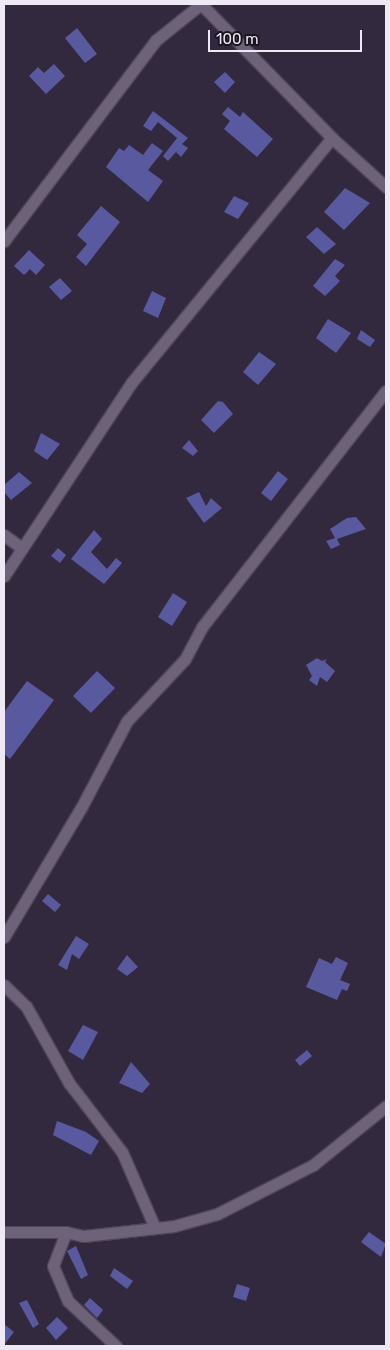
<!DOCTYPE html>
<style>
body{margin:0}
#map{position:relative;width:390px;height:1350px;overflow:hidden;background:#33293e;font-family:Rubik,sans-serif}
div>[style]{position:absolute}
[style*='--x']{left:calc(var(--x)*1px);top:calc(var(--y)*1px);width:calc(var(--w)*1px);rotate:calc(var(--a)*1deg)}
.building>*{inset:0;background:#58599f}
.roads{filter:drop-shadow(1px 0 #4e4656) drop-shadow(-1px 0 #4e4656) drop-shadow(0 1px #4e4656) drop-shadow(0 -1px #4e4656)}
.minor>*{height:11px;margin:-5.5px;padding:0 5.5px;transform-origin:5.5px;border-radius:5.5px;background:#6d6279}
span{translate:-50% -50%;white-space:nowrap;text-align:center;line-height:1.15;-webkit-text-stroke:4.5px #19141e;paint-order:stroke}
.frame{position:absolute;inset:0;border:5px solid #efe9f6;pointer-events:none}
.scale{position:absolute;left:208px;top:30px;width:154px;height:22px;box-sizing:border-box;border:2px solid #efe9f6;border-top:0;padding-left:6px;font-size:15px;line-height:18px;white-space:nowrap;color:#efe9f6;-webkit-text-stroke:4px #19141e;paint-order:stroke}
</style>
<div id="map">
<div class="building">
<i style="clip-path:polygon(77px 28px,97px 54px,85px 63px,65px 38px)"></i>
<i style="clip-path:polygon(54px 64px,65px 76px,46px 94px,29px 76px,38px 67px,44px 73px)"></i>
<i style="clip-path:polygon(225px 72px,235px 82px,225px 93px,214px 82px)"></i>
<i style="clip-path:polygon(228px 107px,240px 117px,243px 112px,273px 139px,257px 157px,224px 129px,230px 121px,222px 114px)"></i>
<i style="clip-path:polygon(153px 111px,188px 138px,182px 144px,188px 148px,181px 157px,176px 152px,168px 161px,163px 156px,177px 138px,158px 122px,151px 131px,143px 126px)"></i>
<i style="clip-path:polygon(152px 143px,163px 151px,148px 170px,163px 181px,148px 202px,106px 167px,119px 148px,124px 151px,129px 145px,143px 155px)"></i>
<i style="clip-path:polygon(345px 188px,370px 203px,344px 230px,324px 212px)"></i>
<i style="clip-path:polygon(234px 196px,249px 203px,238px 219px,224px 212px)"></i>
<i style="clip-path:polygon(101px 206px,120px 222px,86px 266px,76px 257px,87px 244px,77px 235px)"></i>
<i style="clip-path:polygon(317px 227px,336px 244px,324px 254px,306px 237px)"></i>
<i style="clip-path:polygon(29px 250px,45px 265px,36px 275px,30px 269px,24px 275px,14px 266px)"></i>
<i style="clip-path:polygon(335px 259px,345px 265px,335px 276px,340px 281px,325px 296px,313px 286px)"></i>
<i style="clip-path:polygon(60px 278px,72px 291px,61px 300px,49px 287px)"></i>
<i style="clip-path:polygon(152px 291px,166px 298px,158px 318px,143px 311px)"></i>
<i style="clip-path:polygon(328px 319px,351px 333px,336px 353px,316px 338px)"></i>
<i style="clip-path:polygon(361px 330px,375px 340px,370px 347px,357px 339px)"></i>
<i style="clip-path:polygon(259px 352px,276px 364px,258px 385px,243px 372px)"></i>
<i style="clip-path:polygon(218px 401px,223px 402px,233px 414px,214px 433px,201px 420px)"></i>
<i style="clip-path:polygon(41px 433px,60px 444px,47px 460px,34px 451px)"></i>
<i style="clip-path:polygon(189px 440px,198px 451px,193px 456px,182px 448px)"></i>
<i style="clip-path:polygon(278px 471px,288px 479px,271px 501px,261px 493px)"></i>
<i style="clip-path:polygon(19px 472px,32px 483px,11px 500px,4px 492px,4px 485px)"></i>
<i style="clip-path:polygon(199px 492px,206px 506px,211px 498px,222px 508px,204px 523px,186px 498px)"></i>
<i style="clip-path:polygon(356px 517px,366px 529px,337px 539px,340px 545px,331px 549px,326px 541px,335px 538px,330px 529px,347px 518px)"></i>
<i style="clip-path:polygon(94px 530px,102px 539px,91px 552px,107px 569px,116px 558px,122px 563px,104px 584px,71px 559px)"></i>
<i style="clip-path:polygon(58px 548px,66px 555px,60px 563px,51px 556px)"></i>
<i style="clip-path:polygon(173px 593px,187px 602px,172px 626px,158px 617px)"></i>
<i style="clip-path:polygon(317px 658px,322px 661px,327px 659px,325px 662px,335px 671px,327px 682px,320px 677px,317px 686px,309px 680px,312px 676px,306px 665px)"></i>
<i style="clip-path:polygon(97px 671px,115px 688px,91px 713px,73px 696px)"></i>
<i style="clip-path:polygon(27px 681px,54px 700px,10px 759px,4px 754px,4px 712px)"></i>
<i style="clip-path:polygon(48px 894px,61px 905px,55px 912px,42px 901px)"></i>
<i style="clip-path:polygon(76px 936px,89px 944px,79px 959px,72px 954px,67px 970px,58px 965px)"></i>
<i style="clip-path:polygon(127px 955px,138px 967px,127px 976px,117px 969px)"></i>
<i style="clip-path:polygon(336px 957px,348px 963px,340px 980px,350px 984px,347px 991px,342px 989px,337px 1000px,306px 987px,319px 958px,332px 964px)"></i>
<i style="clip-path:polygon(83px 1025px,98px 1032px,83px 1060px,68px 1051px)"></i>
<i style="clip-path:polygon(307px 1050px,312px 1056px,300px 1066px,295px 1060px)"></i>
<i style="clip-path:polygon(131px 1062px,150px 1084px,142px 1093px,119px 1083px)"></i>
<i style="clip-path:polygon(57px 1121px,86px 1132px,99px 1141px,91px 1155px,53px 1135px)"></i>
<i style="clip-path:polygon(369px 1232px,386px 1244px,381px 1257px,361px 1242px)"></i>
<i style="clip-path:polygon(76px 1246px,88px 1275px,81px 1279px,67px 1251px)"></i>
<i style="clip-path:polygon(114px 1268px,133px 1281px,127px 1289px,110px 1276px)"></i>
<i style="clip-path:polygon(237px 1284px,250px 1288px,246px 1301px,233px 1297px)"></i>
<i style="clip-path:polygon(90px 1298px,103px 1310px,97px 1318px,84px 1305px)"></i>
<i style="clip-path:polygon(27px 1300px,39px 1324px,33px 1328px,19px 1303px)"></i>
<i style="clip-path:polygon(57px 1317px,68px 1328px,56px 1340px,46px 1328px)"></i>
<i style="clip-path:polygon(4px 1324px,14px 1332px,4px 1345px)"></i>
</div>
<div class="roads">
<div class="minor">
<i style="--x:201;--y:4;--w:187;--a:45.6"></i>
<i style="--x:332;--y:138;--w:73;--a:42.2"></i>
<i style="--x:4;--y:241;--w:252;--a:-52.9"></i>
<i style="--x:156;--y:40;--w:58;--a:-38.7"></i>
<i style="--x:4;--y:535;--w:22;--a:36"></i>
<i style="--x:4;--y:576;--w:232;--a:-56.6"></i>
<i style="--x:132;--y:382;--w:315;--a:-50.7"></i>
<i style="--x:4;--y:937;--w:152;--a:-59.2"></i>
<i style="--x:82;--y:806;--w:96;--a:-62.1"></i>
<i style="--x:127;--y:721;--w:85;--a:-46.9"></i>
<i style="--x:185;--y:659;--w:36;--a:-62"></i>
<i style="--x:202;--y:627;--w:299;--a:-52.1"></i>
<i style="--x:4;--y:985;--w:30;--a:44"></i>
<i style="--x:26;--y:1006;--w:88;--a:60.8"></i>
<i style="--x:69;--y:1083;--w:87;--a:52.5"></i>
<i style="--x:122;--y:1152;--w:83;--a:66.5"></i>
<i style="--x:4;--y:1232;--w:62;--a:0"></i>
<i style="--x:66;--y:1232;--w:36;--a:111"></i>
<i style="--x:53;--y:1266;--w:38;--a:67"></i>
<i style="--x:68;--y:1301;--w:66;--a:43.2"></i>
<i style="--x:66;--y:1232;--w:18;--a:13"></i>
<i style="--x:84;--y:1236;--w:91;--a:-6.3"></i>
<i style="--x:174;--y:1226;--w:45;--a:-15.6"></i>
<i style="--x:217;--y:1214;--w:108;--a:-27"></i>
<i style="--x:313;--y:1165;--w:94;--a:-38.9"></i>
</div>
</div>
<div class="frame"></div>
<div class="scale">100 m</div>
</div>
